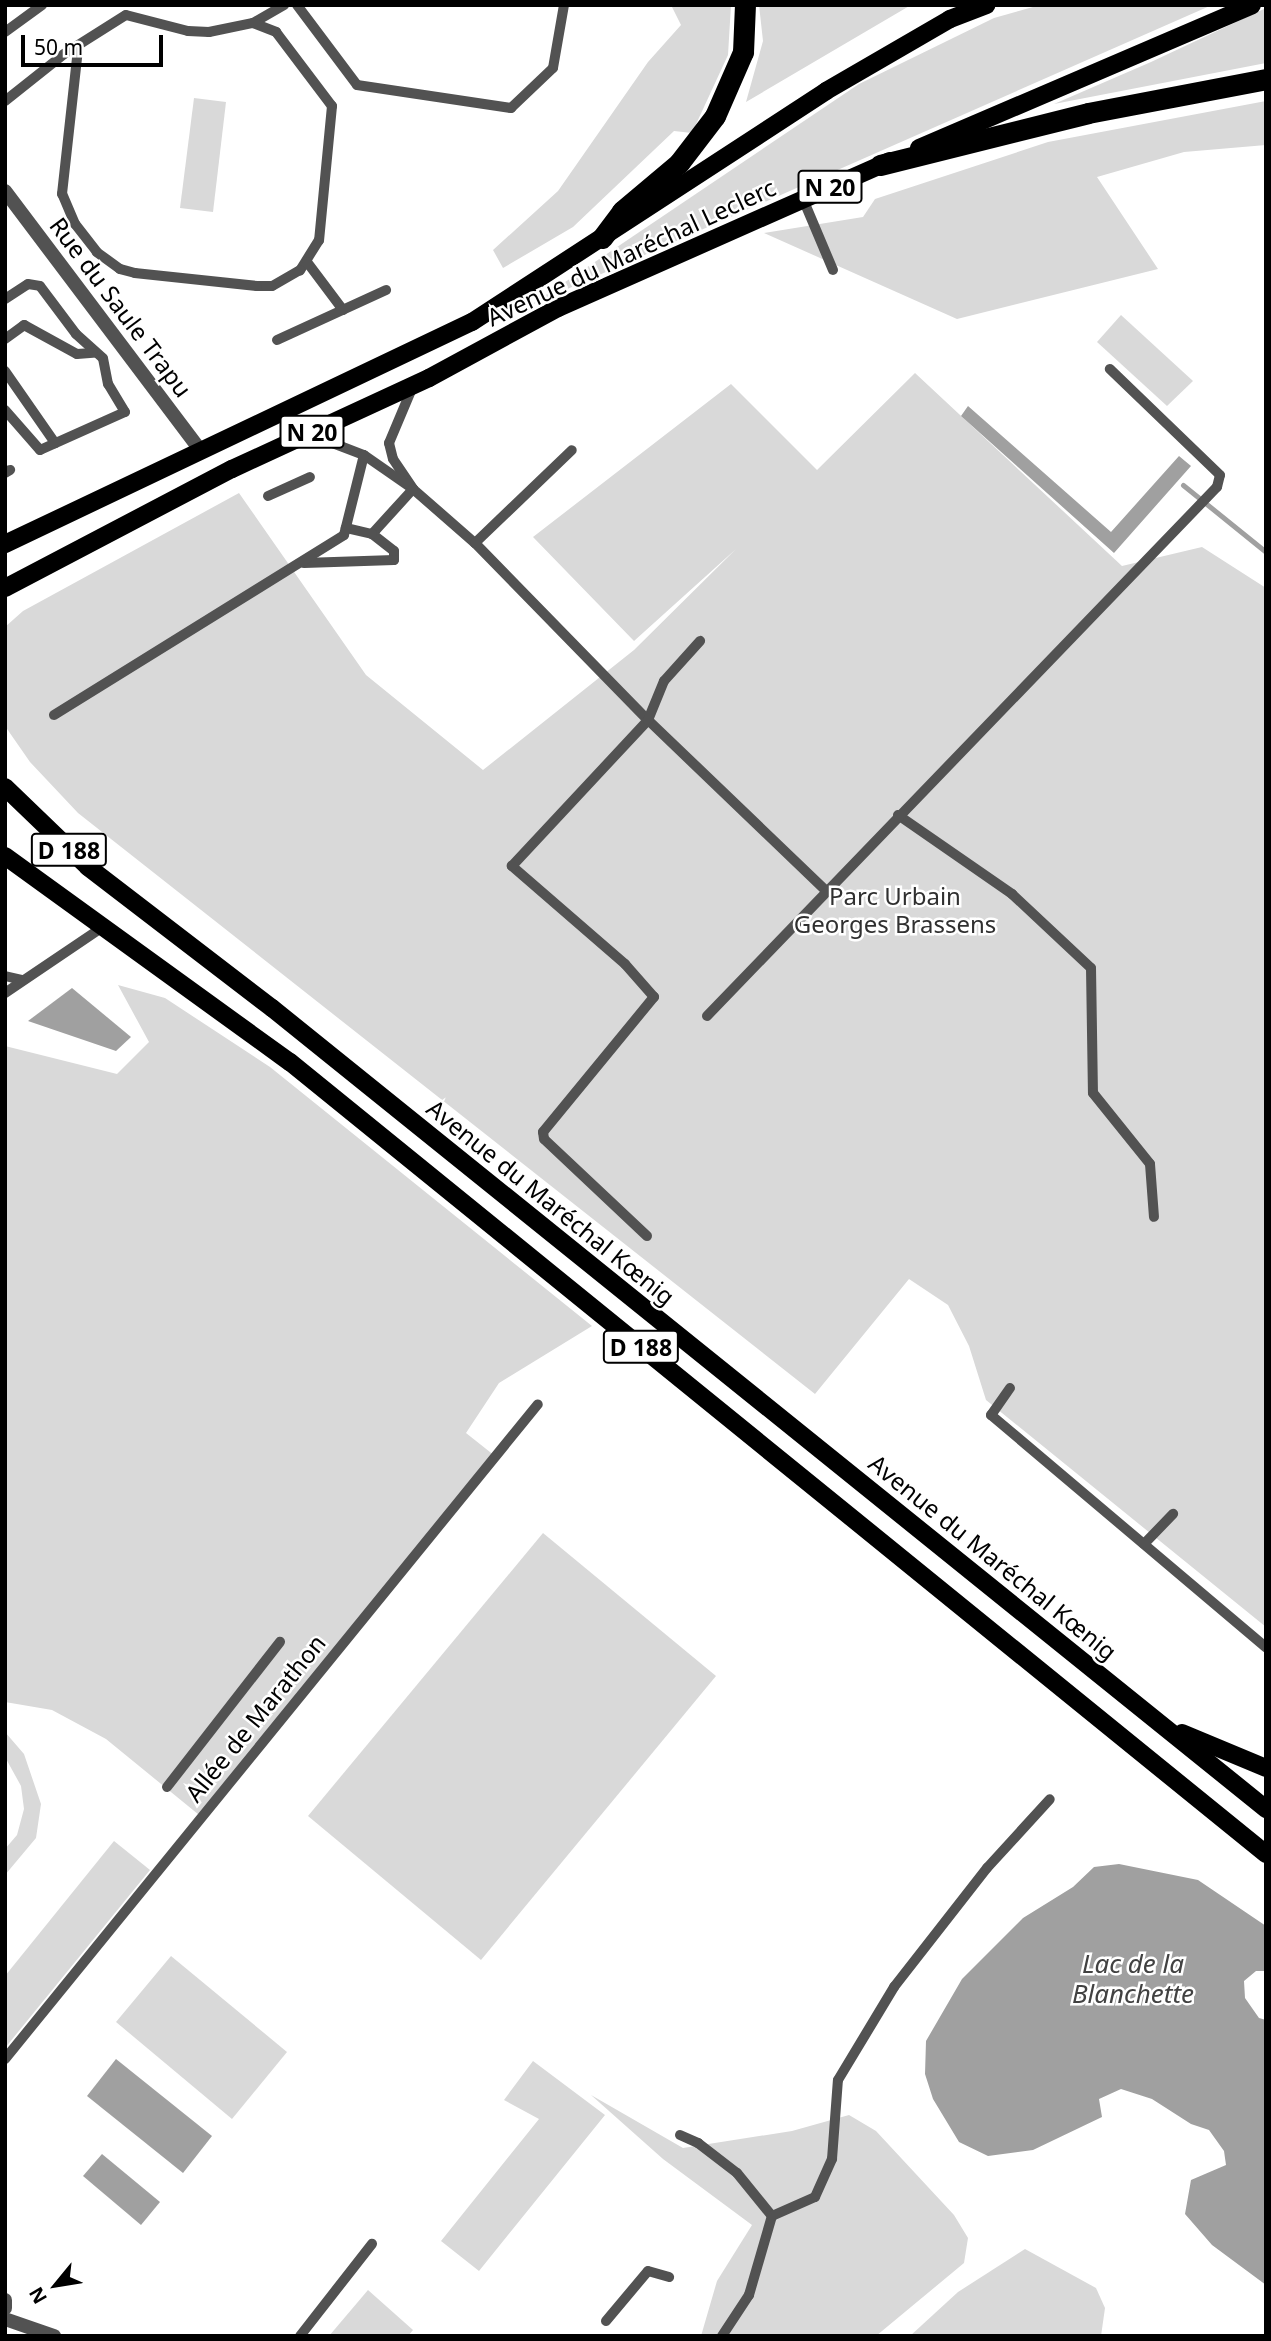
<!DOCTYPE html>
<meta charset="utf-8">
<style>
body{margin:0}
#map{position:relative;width:1271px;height:2341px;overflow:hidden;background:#fff;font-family:"Noto Sans",sans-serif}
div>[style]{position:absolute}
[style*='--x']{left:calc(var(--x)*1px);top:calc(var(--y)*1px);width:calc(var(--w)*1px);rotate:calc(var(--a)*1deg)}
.green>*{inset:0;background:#d9d9d9}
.water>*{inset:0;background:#a0a0a0}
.stream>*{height:5px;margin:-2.5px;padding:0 2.5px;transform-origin:2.5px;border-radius:2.5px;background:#a0a0a0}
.lane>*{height:10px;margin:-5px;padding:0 5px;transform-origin:5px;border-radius:5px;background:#525252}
.street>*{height:14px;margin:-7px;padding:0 7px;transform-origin:7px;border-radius:7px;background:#525252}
.primary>*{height:18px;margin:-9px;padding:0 9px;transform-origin:9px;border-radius:9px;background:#000}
.highway>*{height:21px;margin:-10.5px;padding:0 10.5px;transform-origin:10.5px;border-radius:10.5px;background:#000}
span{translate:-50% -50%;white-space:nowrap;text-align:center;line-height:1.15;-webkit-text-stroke:5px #fff;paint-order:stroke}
.shield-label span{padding:2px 5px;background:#fff;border:2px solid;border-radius:5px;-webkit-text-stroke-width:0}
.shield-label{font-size:23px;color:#000;font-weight:700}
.street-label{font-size:24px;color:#000}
.park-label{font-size:24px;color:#303030}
.water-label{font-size:26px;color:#414141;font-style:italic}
.frame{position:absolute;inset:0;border:7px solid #000;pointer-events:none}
.north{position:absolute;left:21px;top:2250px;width:70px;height:70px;-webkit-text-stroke:5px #fff;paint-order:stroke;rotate:240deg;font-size:19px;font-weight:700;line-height:28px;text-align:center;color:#000}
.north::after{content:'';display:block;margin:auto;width:24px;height:32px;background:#000;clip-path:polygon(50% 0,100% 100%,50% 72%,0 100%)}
.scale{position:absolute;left:21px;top:35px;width:142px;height:32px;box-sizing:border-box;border:4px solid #000;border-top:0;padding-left:9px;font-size:21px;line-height:24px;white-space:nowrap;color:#000;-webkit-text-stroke:5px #fff;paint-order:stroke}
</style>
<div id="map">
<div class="green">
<i style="clip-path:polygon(671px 5px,731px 5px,728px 55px,692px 133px,674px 131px,573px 227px,503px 268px,493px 250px,558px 191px,648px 62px,681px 25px)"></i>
<i style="clip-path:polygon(759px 5px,911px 5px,746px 102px,763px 41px)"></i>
<i style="clip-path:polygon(1040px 5px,1212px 5px,531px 305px,859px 84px,994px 18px)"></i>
<i style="clip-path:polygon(1266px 8px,1266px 63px,1054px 104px,1151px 62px)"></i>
<i style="clip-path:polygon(194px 98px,226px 102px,213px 212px,180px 208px)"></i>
<i style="clip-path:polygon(1266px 101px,1266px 145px,1184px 152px,1097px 177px,1158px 269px,957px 319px,764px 233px,863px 217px,875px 199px,1048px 142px)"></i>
<i style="clip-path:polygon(1121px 315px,1193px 381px,1167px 406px,1097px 342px)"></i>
<i style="clip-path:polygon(915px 373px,1122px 566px,1202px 547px,1266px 588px,1266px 1627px,986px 1400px,969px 1346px,948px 1305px,909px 1279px,815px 1394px,78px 813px,30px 762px,5px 726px,5px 627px,23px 611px,239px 493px,366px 675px,483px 770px,634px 650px,736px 549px,634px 641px,533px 537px,731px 384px,817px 470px)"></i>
<i style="clip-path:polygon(118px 985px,165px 998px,270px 1067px,592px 1326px,499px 1383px,466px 1433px,495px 1456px,204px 1819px,106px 1739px,52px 1710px,5px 1702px,5px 1046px,117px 1074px,149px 1042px)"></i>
<i style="clip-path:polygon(543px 1533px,716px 1676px,481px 1960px,308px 1816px)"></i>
<i style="clip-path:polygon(5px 1732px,24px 1754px,41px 1804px,36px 1838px,5px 1875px,5px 1849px,17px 1835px,24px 1809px,21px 1786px,5px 1757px)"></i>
<i style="clip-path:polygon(114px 1841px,150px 1870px,5px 2048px,5px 1976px)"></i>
<i style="clip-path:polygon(171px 1956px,287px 2052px,232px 2119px,116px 2022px)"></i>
<i style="clip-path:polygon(533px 2061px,605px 2115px,479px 2271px,441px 2241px,539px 2119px,504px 2100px)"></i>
<i style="clip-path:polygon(591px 2095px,683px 2148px,792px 2131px,849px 2115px,876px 2131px,954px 2215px,968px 2238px,964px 2263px,876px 2336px,701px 2336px,717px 2281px,752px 2225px,663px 2159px)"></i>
<i style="clip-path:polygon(1025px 2249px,1096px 2288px,1105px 2308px,1101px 2336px,910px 2336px,958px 2292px)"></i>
<i style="clip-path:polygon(368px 2290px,413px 2330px,408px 2336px,329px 2336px)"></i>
</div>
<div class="water">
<i style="clip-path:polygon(968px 406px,1111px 532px,1179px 456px,1191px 466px,1114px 553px,961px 416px)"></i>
<i style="clip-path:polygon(72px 988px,131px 1037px,116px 1051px,28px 1021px)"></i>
<i style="clip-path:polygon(1119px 1864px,1198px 1880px,1266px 1926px,1266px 1971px,1256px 1971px,1244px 1981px,1245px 1998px,1259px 2018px,1266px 2020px,1266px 2285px,1212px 2245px,1185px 2214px,1191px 2180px,1226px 2165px,1224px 2151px,1209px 2130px,1191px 2124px,1152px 2099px,1121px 2089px,1099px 2099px,1102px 2117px,1033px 2150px,988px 2156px,959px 2142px,933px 2099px,925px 2074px,926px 2041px,962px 1979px,1023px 1918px,1073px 1887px,1094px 1867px)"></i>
<i style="clip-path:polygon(116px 2059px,212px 2136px,183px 2173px,87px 2096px)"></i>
<i style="clip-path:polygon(102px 2154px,160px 2202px,141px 2225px,83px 2176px)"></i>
</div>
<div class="stream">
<i style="--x:1183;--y:485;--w:107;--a:38.9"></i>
</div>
<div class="lane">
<i style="--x:297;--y:5;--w:100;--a:53.1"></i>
<i style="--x:357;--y:85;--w:156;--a:8.5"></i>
<i style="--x:511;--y:108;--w:58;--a:-43.6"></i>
<i style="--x:553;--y:68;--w:64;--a:-80.1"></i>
<i style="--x:253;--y:23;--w:36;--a:-30"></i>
<i style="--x:5;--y:32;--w:46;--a:-36.1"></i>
<i style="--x:5;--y:101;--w:75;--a:-38.5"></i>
<i style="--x:64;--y:54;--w:73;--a:-32.2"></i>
<i style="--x:126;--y:15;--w:64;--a:14.5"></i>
<i style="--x:188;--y:31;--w:21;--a:3"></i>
<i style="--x:209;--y:32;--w:45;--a:-11.6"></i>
<i style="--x:253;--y:23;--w:25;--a:21"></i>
<i style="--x:276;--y:32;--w:93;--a:52.9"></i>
<i style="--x:332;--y:106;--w:135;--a:95.5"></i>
<i style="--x:319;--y:240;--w:36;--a:122"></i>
<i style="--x:300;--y:270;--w:32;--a:150"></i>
<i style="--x:272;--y:286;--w:15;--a:180"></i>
<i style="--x:257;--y:286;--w:123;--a:-173.9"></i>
<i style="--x:135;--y:273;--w:16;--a:-165"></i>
<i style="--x:120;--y:269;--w:29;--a:-144"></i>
<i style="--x:97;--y:252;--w:36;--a:-128"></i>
<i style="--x:75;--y:224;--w:33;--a:-113"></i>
<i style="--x:62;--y:194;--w:146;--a:-83.7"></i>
<i style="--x:803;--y:199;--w:77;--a:67.1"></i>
<i style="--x:307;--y:262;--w:60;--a:53.1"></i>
<i style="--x:5;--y:299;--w:27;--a:-33"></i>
<i style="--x:28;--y:284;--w:12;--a:9"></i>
<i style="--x:40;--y:286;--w:60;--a:53.1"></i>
<i style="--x:76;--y:334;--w:36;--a:42"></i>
<i style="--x:5;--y:339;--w:24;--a:-36"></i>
<i style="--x:24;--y:325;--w:60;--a:28.7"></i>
<i style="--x:77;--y:354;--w:16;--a:-4"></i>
<i style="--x:277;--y:340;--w:120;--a:-24.6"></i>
<i style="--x:5;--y:371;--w:88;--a:55.2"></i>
<i style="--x:413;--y:386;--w:62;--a:112.8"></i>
<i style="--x:389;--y:443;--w:16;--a:76"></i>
<i style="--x:393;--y:459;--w:36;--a:56"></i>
<i style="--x:413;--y:489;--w:82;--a:41.1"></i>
<i style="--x:475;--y:543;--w:248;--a:45.7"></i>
<i style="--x:648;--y:720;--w:245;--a:43.8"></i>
<i style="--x:5;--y:410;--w:53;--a:48.8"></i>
<i style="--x:40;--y:450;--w:93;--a:-24.1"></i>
<i style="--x:125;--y:412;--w:33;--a:-121"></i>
<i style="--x:108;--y:384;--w:26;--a:-101"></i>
<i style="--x:303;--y:443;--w:19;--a:-12"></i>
<i style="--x:322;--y:439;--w:45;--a:20.9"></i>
<i style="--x:364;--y:455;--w:60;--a:34.8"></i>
<i style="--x:413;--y:489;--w:61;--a:132.3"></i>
<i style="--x:5;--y:473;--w:6;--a:-31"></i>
<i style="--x:268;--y:496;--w:46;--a:-24.3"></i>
<i style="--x:475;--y:543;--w:134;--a:-43.8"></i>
<i style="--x:304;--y:563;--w:90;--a:-1.9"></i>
<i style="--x:394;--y:560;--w:9;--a:-90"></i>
<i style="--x:394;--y:551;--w:28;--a:-142"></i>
<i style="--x:372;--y:534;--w:27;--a:-167"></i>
<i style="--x:54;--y:715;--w:341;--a:-31.8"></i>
<i style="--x:344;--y:535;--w:82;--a:-76"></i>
<i style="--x:898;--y:815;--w:139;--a:34.7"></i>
<i style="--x:1012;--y:894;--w:108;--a:43.1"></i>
<i style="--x:1091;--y:968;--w:125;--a:89.1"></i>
<i style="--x:1093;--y:1093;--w:91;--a:51.2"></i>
<i style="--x:1150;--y:1164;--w:53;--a:85.7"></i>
<i style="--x:5;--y:976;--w:18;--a:13"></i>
<i style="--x:5;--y:993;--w:115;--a:-34"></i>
<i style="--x:707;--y:1016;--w:735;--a:-46.05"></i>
<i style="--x:1217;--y:487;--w:12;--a:-76"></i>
<i style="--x:1220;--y:475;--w:153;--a:-136.1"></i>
<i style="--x:647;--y:1236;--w:141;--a:-136.7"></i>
<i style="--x:544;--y:1139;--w:7;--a:-98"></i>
<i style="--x:543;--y:1132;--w:175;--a:-50.6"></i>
<i style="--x:654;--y:997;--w:44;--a:-131.3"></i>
<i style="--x:625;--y:964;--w:150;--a:-139.1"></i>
<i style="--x:512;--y:866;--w:200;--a:-47"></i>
<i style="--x:648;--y:720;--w:42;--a:-67.7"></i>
<i style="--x:664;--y:681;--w:54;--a:-48"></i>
<i style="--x:1010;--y:1388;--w:33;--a:125"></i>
<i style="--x:991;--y:1415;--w:360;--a:40.2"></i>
<i style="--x:1144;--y:1544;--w:42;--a:-46"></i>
<i style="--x:167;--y:1787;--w:184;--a:-52.1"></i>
<i style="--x:5;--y:2059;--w:844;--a:-50.86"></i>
<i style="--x:680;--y:2135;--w:20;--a:24"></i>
<i style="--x:698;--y:2143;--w:49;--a:37.6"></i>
<i style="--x:737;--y:2173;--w:55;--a:50.9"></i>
<i style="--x:606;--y:2321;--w:65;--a:-50"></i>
<i style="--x:648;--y:2271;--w:22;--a:16"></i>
<i style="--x:300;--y:2336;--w:117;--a:-52"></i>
<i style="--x:722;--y:2336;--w:49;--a:-56.6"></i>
<i style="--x:749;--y:2295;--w:82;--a:-73.8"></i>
<i style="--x:772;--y:2216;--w:47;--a:-23.8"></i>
<i style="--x:815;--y:2197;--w:42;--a:-65.9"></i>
<i style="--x:832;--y:2159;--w:79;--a:-85.7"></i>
<i style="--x:838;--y:2080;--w:109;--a:-58.9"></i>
<i style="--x:894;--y:1987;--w:151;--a:-52"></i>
<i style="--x:987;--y:1868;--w:93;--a:-47.6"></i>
</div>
<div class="street">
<i style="--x:5;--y:191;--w:326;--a:53"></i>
<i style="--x:5;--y:2300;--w:8;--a:90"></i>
<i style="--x:5;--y:2319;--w:52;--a:19.1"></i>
</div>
<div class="primary">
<i style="--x:919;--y:148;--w:362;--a:-23.2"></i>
<i style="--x:5;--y:544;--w:517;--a:-25.43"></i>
<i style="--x:472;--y:322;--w:423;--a:-33.1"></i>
<i style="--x:826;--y:91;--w:143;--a:-30.1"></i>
<i style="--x:950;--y:19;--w:39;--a:-21"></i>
<i style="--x:5;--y:588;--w:256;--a:-27.7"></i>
<i style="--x:232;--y:469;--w:217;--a:-24.8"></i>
<i style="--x:429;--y:378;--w:147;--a:-28.5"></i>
<i style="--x:558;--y:308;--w:363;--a:-23.9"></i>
<i style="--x:5;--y:787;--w:115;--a:43.9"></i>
<i style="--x:88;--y:867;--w:232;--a:37.5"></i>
<i style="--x:272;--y:1008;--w:1277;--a:38.86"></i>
<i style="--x:5;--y:856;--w:352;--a:35.9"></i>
<i style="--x:290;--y:1062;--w:1257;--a:39.06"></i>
<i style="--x:1182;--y:1733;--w:91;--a:22.6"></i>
</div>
<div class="highway">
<i style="--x:880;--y:165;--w:214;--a:-14"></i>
<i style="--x:1088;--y:113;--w:181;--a:-10.8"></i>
<i style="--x:602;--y:238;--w:34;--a:-53"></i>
<i style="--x:622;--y:211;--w:75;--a:-40.1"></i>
<i style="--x:679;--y:163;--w:59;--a:-52.5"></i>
<i style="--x:715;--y:116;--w:70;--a:-66.4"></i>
<i style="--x:743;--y:52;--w:47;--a:-87.6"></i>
</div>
<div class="shield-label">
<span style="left:830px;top:187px">N 20</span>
<span style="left:312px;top:432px">N 20</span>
<span style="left:69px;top:850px">D 188</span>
<span style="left:641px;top:1347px">D 188</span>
</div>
<div class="street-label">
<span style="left:631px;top:252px;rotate:-25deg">Avenue du Maréchal Leclerc</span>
<span style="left:121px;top:307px;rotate:53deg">Rue du Saule Trapu</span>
<span style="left:551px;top:1202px;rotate:39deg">Avenue du Maréchal Kœnig</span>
<span style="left:993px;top:1557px;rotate:39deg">Avenue du Maréchal Kœnig</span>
<span style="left:255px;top:1718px;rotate:-51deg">Allée de Marathon</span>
</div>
<div class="park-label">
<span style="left:895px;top:910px">Parc Urbain<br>Georges Brassens</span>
</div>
<div class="water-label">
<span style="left:1133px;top:1979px">Lac de la<br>Blanchette</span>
</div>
<div class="frame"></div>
<div class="north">N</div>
<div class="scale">50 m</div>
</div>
